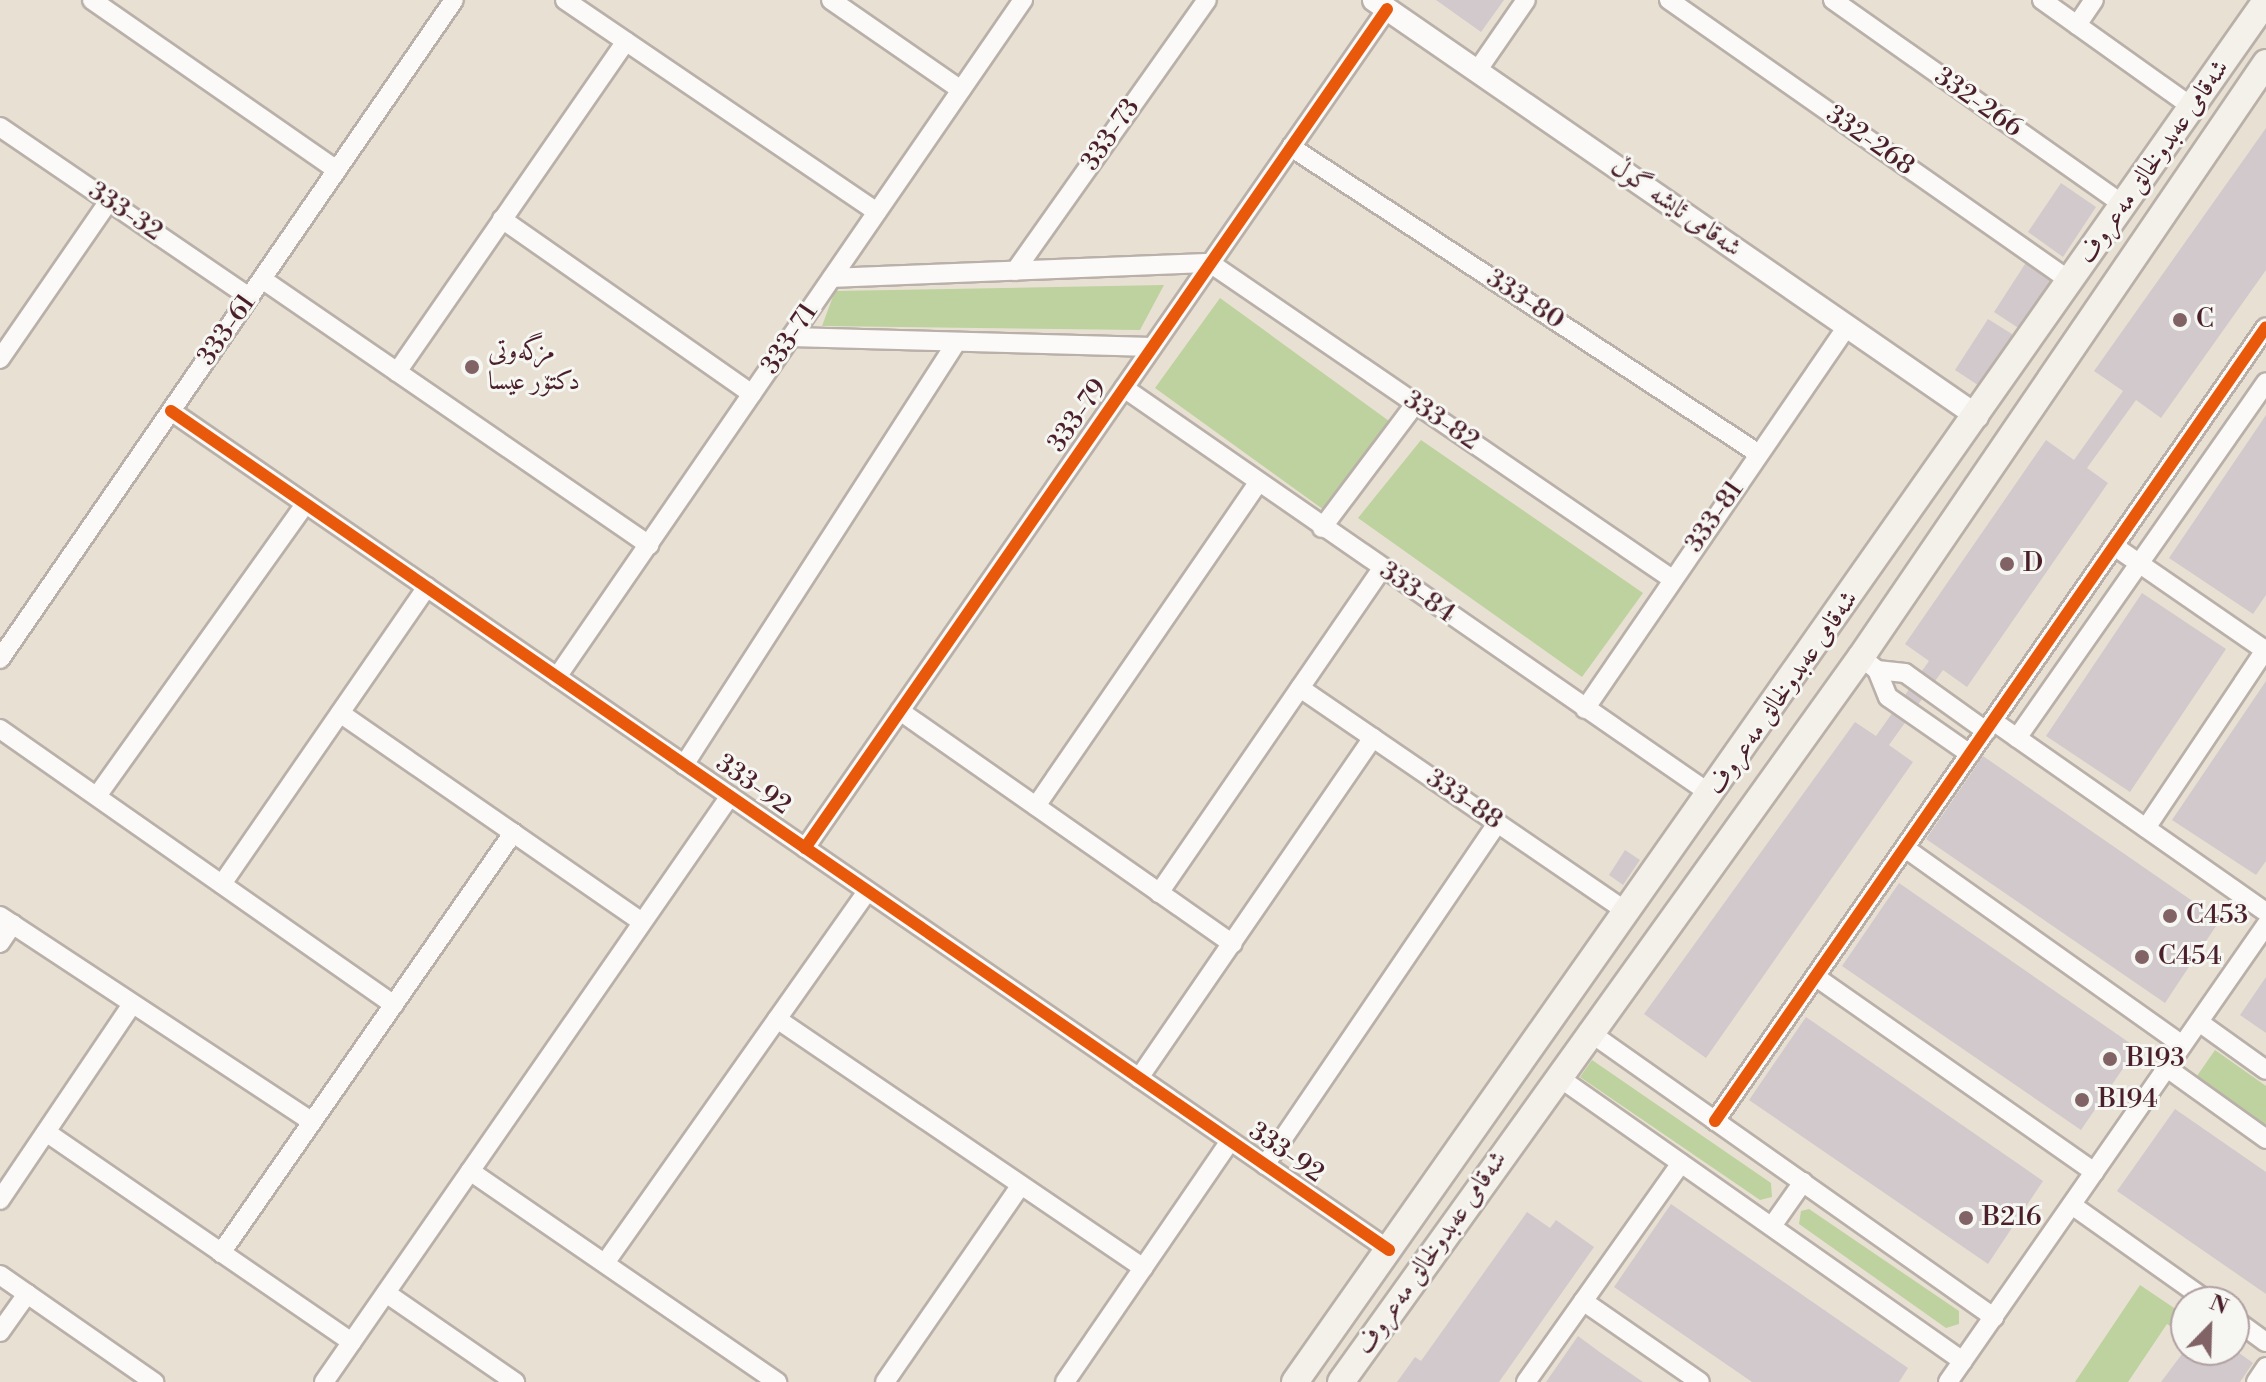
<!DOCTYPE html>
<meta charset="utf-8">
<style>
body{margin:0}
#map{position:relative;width:2266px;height:1382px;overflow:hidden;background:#e8e1d3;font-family:"Libre Bodoni",Amiri,serif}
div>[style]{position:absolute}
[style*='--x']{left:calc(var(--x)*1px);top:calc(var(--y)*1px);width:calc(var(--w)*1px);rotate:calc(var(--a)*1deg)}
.green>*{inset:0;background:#bdd29e}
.building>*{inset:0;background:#d1c9cb}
.roads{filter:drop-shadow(2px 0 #b9b0a9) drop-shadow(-2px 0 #b9b0a9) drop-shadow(0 2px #b9b0a9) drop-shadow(0 -2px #b9b0a9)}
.minor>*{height:18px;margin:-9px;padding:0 9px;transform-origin:9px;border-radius:9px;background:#fcfaf8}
.tertiary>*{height:22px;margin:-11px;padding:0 11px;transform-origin:11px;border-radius:11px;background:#fcfaf8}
.secondary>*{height:26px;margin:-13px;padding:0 13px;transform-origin:13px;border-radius:13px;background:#f4f0ea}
.cycleway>*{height:12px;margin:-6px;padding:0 6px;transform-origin:6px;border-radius:6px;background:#e8590c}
.dots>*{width:22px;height:22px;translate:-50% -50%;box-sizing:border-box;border:4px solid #f6f6f2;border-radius:50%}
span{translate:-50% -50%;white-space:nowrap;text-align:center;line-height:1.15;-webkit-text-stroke:6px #f6f6f2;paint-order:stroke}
.street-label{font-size:26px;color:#4a1f2b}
.poi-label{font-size:26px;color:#4a1f2b}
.left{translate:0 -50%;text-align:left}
.north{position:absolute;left:2170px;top:1286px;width:80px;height:80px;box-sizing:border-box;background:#f6f6f2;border:2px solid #b1a0a2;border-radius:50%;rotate:23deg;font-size:22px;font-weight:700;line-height:32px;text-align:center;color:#4a1f2b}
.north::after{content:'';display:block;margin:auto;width:28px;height:36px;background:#816366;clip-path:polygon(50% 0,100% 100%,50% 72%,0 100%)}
</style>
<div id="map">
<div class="green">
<i style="clip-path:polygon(1164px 285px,1140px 330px,822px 326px,835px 291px)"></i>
<i style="clip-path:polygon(1220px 298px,1389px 421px,1324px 510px,1155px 388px)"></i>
<i style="clip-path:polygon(1421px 440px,1643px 593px,1582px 677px,1358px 518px)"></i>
<i style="clip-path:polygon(2215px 1050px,2266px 1086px,2266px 1125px,2197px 1076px)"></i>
<i style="clip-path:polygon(1592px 1060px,1771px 1183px,1772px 1197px,1760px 1200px,1580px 1077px)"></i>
<i style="clip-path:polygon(1809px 1209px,1959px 1311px,1959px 1324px,1946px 1328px,1799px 1224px,1801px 1211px)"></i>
<i style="clip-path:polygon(2140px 1285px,2186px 1316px,2186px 1336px,2167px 1324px,2128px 1382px,2075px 1382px)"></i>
</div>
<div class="building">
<i style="clip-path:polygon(1436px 0,1504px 0,1481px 32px)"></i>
<i style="clip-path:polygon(2266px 128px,2266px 270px,2161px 418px,2136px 400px,2087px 468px,2108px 483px,1967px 687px,1943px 670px,1889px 745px,1913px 762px,1706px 1058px,1644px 1014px,1855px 722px,1876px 736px,1929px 661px,1905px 644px,2046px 440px,2074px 460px,2123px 391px,2094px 371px)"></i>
<i style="clip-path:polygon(2061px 183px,2096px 207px,2063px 257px,2028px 232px)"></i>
<i style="clip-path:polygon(2027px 261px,2062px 283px,2029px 335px,1994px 312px)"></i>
<i style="clip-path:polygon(1988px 319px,2023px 341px,1990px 393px,1955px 370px)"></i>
<i style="clip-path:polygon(2266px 415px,2266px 595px,2253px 614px,2169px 558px)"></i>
<i style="clip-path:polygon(2142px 593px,2226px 649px,2130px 792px,2046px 736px)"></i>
<i style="clip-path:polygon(2266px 681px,2266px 861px,2256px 875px,2172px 820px)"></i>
<i style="clip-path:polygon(1983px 756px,2220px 920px,2165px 1003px,1926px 839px)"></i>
<i style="clip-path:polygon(1625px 850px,1640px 860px,1623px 885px,1609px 875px)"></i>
<i style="clip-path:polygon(1899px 883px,2137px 1048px,2081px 1130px,1842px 966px)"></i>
<i style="clip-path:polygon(2266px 977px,2266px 1033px,2240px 1015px)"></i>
<i style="clip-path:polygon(1806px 1017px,2043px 1181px,1988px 1264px,1749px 1100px)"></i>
<i style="clip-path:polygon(2175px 1109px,2266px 1172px,2266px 1294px,2117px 1191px)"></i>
<i style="clip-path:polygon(1671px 1204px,1908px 1368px,1899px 1382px,1752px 1382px,1614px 1287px)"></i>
<i style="clip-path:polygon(1527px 1212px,1550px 1228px,1556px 1220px,1594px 1247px,1499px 1382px,1397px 1382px,1415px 1357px,1421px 1361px)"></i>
<i style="clip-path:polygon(1578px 1336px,1601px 1353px,1643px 1382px,1546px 1382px)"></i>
<i style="clip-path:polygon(2185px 1350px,2235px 1350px,2253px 1363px,2240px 1382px,2161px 1382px)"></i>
</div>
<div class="roads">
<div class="minor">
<i style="--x:92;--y:0;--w:298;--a:34.8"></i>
<i style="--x:565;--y:0;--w:377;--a:34.2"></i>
<i style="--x:831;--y:0;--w:158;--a:34.7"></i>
<i style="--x:1669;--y:0;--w:490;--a:35"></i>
<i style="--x:1833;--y:0;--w:356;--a:35.2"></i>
<i style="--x:2042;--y:0;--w:184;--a:35.5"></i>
<i style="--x:2077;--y:25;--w:30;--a:-56"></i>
<i style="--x:1477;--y:71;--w:86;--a:-55.4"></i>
<i style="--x:0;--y:127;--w:301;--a:34.3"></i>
<i style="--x:1291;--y:147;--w:560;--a:33.26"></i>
<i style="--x:502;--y:219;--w:305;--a:35"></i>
<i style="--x:1015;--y:271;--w:332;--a:-54.7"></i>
<i style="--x:832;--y:278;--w:378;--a:-2.3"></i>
<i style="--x:1210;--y:263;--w:560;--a:34.37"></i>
<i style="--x:262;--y:279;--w:470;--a:34.5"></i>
<i style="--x:791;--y:337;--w:361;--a:1.6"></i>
<i style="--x:0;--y:359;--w:192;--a:-55.4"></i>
<i style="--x:397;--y:372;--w:402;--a:-55.3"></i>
<i style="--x:1124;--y:388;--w:715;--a:34.69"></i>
<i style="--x:171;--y:411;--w:1479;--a:34.56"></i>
<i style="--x:1322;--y:528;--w:156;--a:-53.1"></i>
<i style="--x:2114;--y:546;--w:183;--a:34.6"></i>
<i style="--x:1861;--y:657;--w:21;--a:39"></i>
<i style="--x:1877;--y:670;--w:29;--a:68"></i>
<i style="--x:1888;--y:697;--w:100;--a:34.8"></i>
<i style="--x:0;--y:659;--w:800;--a:-55.44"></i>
<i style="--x:1877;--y:670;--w:28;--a:6"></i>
<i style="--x:1905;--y:673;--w:100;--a:35.6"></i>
<i style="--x:557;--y:677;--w:822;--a:-55.46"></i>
<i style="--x:1300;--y:688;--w:398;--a:34.4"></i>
<i style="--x:1585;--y:709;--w:463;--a:-55.6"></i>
<i style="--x:900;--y:711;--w:406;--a:35"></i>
<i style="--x:340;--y:713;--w:367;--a:34.7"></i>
<i style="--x:1993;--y:721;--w:333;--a:35"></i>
<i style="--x:0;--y:729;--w:481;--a:35"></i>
<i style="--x:2017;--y:738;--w:434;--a:-55"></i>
<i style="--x:684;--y:765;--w:498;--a:-57.2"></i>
<i style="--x:97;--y:796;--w:359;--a:-54.5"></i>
<i style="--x:1036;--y:806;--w:392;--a:-55.5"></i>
<i style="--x:2146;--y:828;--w:216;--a:-56.2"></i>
<i style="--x:805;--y:848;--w:1021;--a:-55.25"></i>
<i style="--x:1905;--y:848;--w:340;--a:35.4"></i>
<i style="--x:222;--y:884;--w:361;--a:-55.4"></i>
<i style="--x:1159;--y:893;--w:393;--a:-55.5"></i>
<i style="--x:0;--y:916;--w:374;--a:33.4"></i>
<i style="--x:0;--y:943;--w:23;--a:-56"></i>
<i style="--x:1816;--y:977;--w:340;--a:35"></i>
<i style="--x:777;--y:1019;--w:443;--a:34.2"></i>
<i style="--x:2199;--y:1022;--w:82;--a:35.6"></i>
<i style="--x:1588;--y:1031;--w:497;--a:35.2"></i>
<i style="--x:2167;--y:1068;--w:122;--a:35.6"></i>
<i style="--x:1557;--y:1076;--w:496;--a:35.1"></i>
<i style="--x:1139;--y:1078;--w:413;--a:-55.5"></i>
<i style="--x:1715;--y:1121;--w:966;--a:-55.24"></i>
<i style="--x:46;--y:1132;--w:371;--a:34.5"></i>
<i style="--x:1265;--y:1165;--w:413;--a:-55.8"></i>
<i style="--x:470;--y:1171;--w:373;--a:34.5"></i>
<i style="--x:0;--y:1200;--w:236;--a:-56"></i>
<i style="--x:2072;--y:1205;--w:168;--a:35.3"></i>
<i style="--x:1772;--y:1226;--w:54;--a:-54.8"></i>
<i style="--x:221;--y:1253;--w:512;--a:-55.19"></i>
<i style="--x:605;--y:1263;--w:455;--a:-54.8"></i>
<i style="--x:0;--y:1275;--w:188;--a:34.8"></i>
<i style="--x:386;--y:1293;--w:157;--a:34.6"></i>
<i style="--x:1583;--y:1301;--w:142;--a:34.7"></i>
<i style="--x:2234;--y:1319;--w:39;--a:36"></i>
<i style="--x:0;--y:1332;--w:47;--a:-54.6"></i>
<i style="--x:324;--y:1382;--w:713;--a:-55.28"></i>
<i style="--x:885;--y:1382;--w:239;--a:-55.4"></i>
<i style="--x:1065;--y:1382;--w:292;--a:-55.6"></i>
<i style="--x:1526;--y:1382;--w:268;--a:-54.7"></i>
<i style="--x:1948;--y:1382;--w:557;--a:-55.17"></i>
<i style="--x:2256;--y:1382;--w:18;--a:-56"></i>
</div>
<div class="tertiary">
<i style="--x:1374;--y:0;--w:733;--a:34.6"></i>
</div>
<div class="secondary">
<i style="--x:1295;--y:1382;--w:1688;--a:-54.89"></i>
<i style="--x:1341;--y:1382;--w:892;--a:-54.35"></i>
<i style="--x:1861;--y:657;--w:719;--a:-55.71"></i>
</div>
</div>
<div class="cycleway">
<i style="--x:171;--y:411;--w:1479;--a:34.56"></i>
<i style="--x:805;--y:848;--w:1021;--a:-55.25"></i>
<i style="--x:1715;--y:1121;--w:966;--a:-55.24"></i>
</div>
<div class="dots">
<i style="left:2180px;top:320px;background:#816366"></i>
<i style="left:472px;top:367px;background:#816366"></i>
<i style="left:2007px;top:564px;background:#816366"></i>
<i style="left:2170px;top:916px;background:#816366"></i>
<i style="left:2142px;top:957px;background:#816366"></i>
<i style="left:2110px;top:1059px;background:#816366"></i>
<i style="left:2082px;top:1100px;background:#816366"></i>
<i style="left:1966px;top:1218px;background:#816366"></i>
</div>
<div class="street-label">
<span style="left:1978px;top:103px;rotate:35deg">332-266</span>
<span style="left:1111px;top:135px;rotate:-55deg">333-73</span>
<span style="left:1870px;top:141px;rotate:35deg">332-268</span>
<span style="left:2154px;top:162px;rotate:-55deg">شەقامی عەبدولخالق مەعروف</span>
<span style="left:1676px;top:208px;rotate:35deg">شەقامی ئایشە گوڵ</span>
<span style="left:125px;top:212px;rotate:34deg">333-32</span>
<span style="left:1525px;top:300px;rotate:33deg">333-80</span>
<span style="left:227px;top:330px;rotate:-55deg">333-61</span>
<span style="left:790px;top:339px;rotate:-56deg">333-71</span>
<span style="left:1078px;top:416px;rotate:-55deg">333-79</span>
<span style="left:1441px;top:421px;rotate:34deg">333-82</span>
<span style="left:1715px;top:517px;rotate:-55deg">333-81</span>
<span style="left:1417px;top:593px;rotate:35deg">333-84</span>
<span style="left:1783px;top:693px;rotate:-55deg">شەقامی عەبدولخالق مەعروف</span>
<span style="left:753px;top:785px;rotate:35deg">333-92</span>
<span style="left:1464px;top:800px;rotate:34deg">333-88</span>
<span style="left:1286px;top:1153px;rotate:35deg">333-92</span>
<span style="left:1432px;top:1253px;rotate:-55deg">شەقامی عەبدولخالق مەعروف</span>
</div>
<div class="poi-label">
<span class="left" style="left:2196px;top:320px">C</span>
<span class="left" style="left:488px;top:367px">مزگەوتی<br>دکتۆر عیسا</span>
<span class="left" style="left:2023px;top:564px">D</span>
<span class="left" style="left:2186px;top:916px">C453</span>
<span class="left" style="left:2158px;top:957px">C454</span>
<span class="left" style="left:2126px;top:1059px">B193</span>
<span class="left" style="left:2098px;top:1100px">B194</span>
<span class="left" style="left:1982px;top:1218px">B216</span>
</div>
<div class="north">N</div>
</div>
